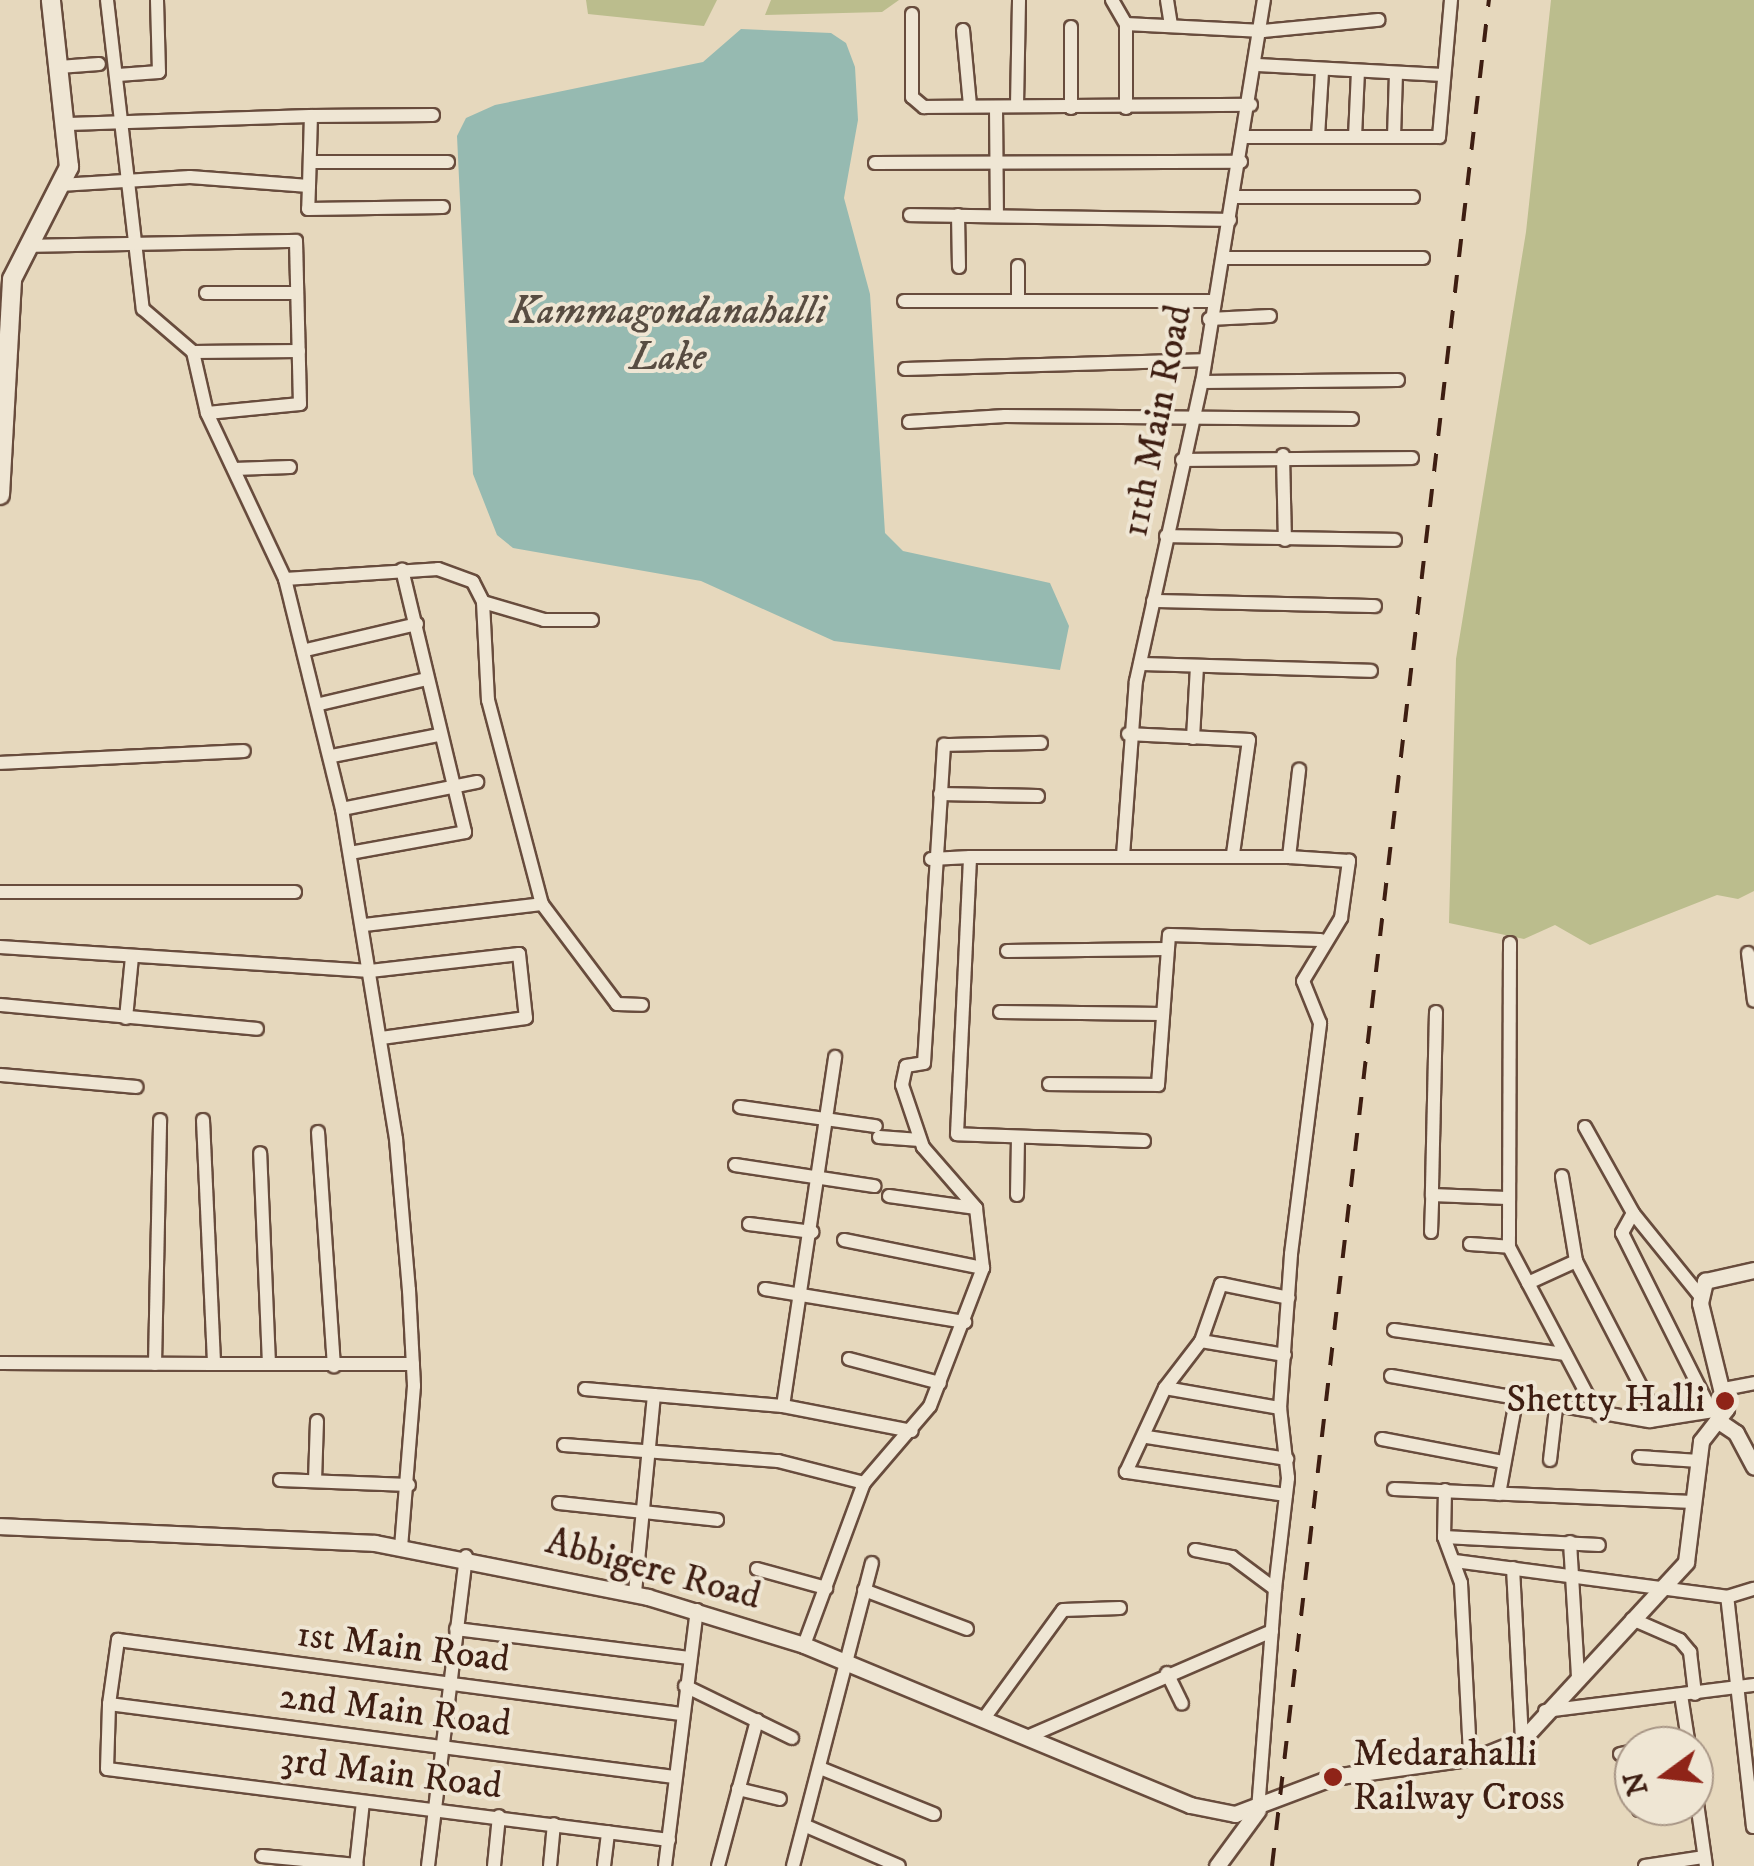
<!DOCTYPE html>
<style>
body{margin:0}
#map{position:relative;width:1754px;height:1866px;overflow:hidden;background:#e6d8bd;font-family:"IM FELL DW Pica",serif}
div>[style]{position:absolute}
[style*='--x']{left:calc(var(--x)*1px);top:calc(var(--y)*1px);width:calc(var(--w)*1px);rotate:calc(var(--a)*1deg)}
.green>*{inset:0;background:#bbbd8d}
.water>*{inset:0;background:#96bab1}
.roads{filter:drop-shadow(2px 0 #684c3d) drop-shadow(-2px 0 #684c3d) drop-shadow(0 2px #684c3d) drop-shadow(0 -2px #684c3d)}
.minor>*{height:12px;margin:-6px;padding:0 6px;transform-origin:6px;border-radius:6px;background:#efe6d4}
.tertiary>*{height:15px;margin:-7.5px;padding:0 7.5px;transform-origin:7.5px;border-radius:7.5px;background:#efe6d4}
.secondary>*{height:18px;margin:-9px;padding:0 9px;transform-origin:9px;border-radius:9px;background:#efe6d4}
.rail>*{height:4px;margin-top:-2px;transform-origin:0;background:repeating-linear-gradient(90deg,#3e1e12 0 18px,transparent 0 36px)}
.dots>*{width:28px;height:28px;translate:-50% -50%;box-sizing:border-box;border:5px solid #efe6d4;border-radius:50%}
span{translate:-50% -50%;white-space:nowrap;text-align:center;line-height:1.15;-webkit-text-stroke:8px #efe6d4;paint-order:stroke}
.street-label{font-size:38px;color:#3e1e12}
.poi-label{font-size:38px;color:#3e1e12}
.right{translate:-100% -50%;text-align:right}
.left{translate:0 -50%;text-align:left}
.water-label{font-size:40px;color:#584d42;font-style:italic}
.north{position:absolute;left:1614px;top:1726px;width:100px;height:100px;box-sizing:border-box;background:#efe6d4;border:2px solid #a89686;border-radius:50%;rotate:255deg;font-size:28px;font-weight:700;line-height:40px;text-align:center;color:#3e1e12}
.north::after{content:'';display:block;margin:auto;width:35px;height:45px;background:#8f2418;clip-path:polygon(50% 0,100% 100%,50% 72%,0 100%)}
</style>
<div id="map">
<div class="green">
<i style="clip-path:polygon(586px 0,717px 0,704px 26px,588px 14px)"></i>
<i style="clip-path:polygon(771px 0,899px 0,882px 12px,765px 15px)"></i>
<i style="clip-path:polygon(1551px 0,1754px 0,1754px 891px,1738px 899px,1717px 895px,1590px 945px,1555px 925px,1524px 939px,1449px 923px,1456px 659px,1526px 232px)"></i>
</div>
<div class="water">
<i style="clip-path:polygon(741px 29px,831px 33px,846px 43px,855px 67px,858px 120px,844px 198px,870px 294px,885px 533px,903px 551px,1050px 583px,1069px 626px,1060px 670px,834px 641px,701px 581px,513px 548px,497px 535px,473px 474px,457px 136px,466px 118px,495px 105px,703px 62px)"></i>
</div>
<div class="roads">
<div class="minor">
<i style="--x:107;--y:0;--w:311;--a:83.4"></i>
<i style="--x:143;--y:309;--w:66;--a:40.7"></i>
<i style="--x:193;--y:352;--w:63;--a:77.1"></i>
<i style="--x:207;--y:413;--w:183;--a:64.8"></i>
<i style="--x:285;--y:579;--w:237;--a:76.1"></i>
<i style="--x:342;--y:809;--w:334;--a:80.7"></i>
<i style="--x:396;--y:1139;--w:152;--a:85.1"></i>
<i style="--x:409;--y:1290;--w:96;--a:87"></i>
<i style="--x:414;--y:1386;--w:162;--a:94.6"></i>
<i style="--x:1112;--y:0;--w:28;--a:60"></i>
<i style="--x:1126;--y:24;--w:137;--a:2.9"></i>
<i style="--x:1263;--y:31;--w:116;--a:-5.5"></i>
<i style="--x:1167;--y:0;--w:25;--a:81"></i>
<i style="--x:912;--y:14;--w:83;--a:90"></i>
<i style="--x:912;--y:97;--w:16;--a:40"></i>
<i style="--x:924;--y:107;--w:327;--a:-0.4"></i>
<i style="--x:963;--y:30;--w:76;--a:84.7"></i>
<i style="--x:1259;--y:65;--w:183;--a:3.1"></i>
<i style="--x:59;--y:67;--w:40;--a:-4.3"></i>
<i style="--x:118;--y:75;--w:41;--a:-4.2"></i>
<i style="--x:159;--y:72;--w:72;--a:-91.6"></i>
<i style="--x:1017;--y:105;--w:105;--a:-88.9"></i>
<i style="--x:996;--y:107;--w:108;--a:89.5"></i>
<i style="--x:1071;--y:108;--w:81;--a:-90"></i>
<i style="--x:1126;--y:108;--w:84;--a:-90"></i>
<i style="--x:67;--y:124;--w:244;--a:-1.9"></i>
<i style="--x:1246;--y:137;--w:193;--a:0"></i>
<i style="--x:1439;--y:137;--w:138;--a:-85"></i>
<i style="--x:1318;--y:137;--w:66;--a:-86.5"></i>
<i style="--x:1355;--y:137;--w:65;--a:-87.4"></i>
<i style="--x:1394;--y:137;--w:64;--a:-88.2"></i>
<i style="--x:310;--y:162;--w:138;--a:0"></i>
<i style="--x:875;--y:163;--w:366;--a:-0.2"></i>
<i style="--x:60;--y:185;--w:130;--a:-3.5"></i>
<i style="--x:190;--y:177;--w:119;--a:4.3"></i>
<i style="--x:309;--y:186;--w:23;--a:92"></i>
<i style="--x:308;--y:209;--w:135;--a:-0.8"></i>
<i style="--x:309;--y:186;--w:70;--a:-88.4"></i>
<i style="--x:311;--y:116;--w:122;--a:-0.5"></i>
<i style="--x:1235;--y:197;--w:178;--a:0"></i>
<i style="--x:910;--y:215;--w:320;--a:0.9"></i>
<i style="--x:958;--y:215;--w:52;--a:88.9"></i>
<i style="--x:28;--y:246;--w:268;--a:-1.1"></i>
<i style="--x:296;--y:241;--w:163;--a:88.6"></i>
<i style="--x:300;--y:404;--w:93;--a:174.5"></i>
<i style="--x:1223;--y:258;--w:200;--a:0"></i>
<i style="--x:1018;--y:266;--w:34;--a:90"></i>
<i style="--x:206;--y:293;--w:91;--a:0"></i>
<i style="--x:904;--y:301;--w:309;--a:0"></i>
<i style="--x:1209;--y:319;--w:61;--a:-2.8"></i>
<i style="--x:193;--y:352;--w:106;--a:-0.5"></i>
<i style="--x:905;--y:369;--w:297;--a:-1.7"></i>
<i style="--x:1202;--y:382;--w:196;--a:-0.6"></i>
<i style="--x:909;--y:422;--w:96;--a:-3.6"></i>
<i style="--x:1005;--y:416;--w:347;--a:0.5"></i>
<i style="--x:1283;--y:455;--w:85;--a:88.7"></i>
<i style="--x:1182;--y:460;--w:230;--a:-0.5"></i>
<i style="--x:234;--y:469;--w:56;--a:-2"></i>
<i style="--x:1166;--y:536;--w:229;--a:1"></i>
<i style="--x:285;--y:579;--w:153;--a:-3.7"></i>
<i style="--x:438;--y:569;--w:37;--a:20"></i>
<i style="--x:473;--y:582;--w:22;--a:63"></i>
<i style="--x:483;--y:602;--w:98;--a:87.1"></i>
<i style="--x:488;--y:700;--w:211;--a:75.2"></i>
<i style="--x:1153;--y:601;--w:222;--a:1.3"></i>
<i style="--x:483;--y:602;--w:64;--a:16.4"></i>
<i style="--x:544;--y:620;--w:48;--a:0"></i>
<i style="--x:306;--y:650;--w:114;--a:-13.2"></i>
<i style="--x:1140;--y:664;--w:231;--a:1.7"></i>
<i style="--x:320;--y:704;--w:110;--a:-13.2"></i>
<i style="--x:1128;--y:734;--w:121;--a:2.8"></i>
<i style="--x:1249;--y:740;--w:115;--a:98"></i>
<i style="--x:1193;--y:738;--w:72;--a:-86.8"></i>
<i style="--x:332;--y:756;--w:108;--a:-11.2"></i>
<i style="--x:0;--y:763;--w:244;--a:-2.8"></i>
<i style="--x:940;--y:794;--w:98;--a:1.2"></i>
<i style="--x:342;--y:809;--w:138;--a:-11.3"></i>
<i style="--x:350;--y:853;--w:117;--a:-10.3"></i>
<i style="--x:465;--y:832;--w:270;--a:-103.5"></i>
<i style="--x:1123;--y:856;--w:175;--a:-85.8"></i>
<i style="--x:1136;--y:681;--w:306;--a:-77.6"></i>
<i style="--x:1202;--y:382;--w:387;--a:-80.8"></i>
<i style="--x:931;--y:859;--w:39;--a:-3"></i>
<i style="--x:0;--y:892;--w:295;--a:0"></i>
<i style="--x:364;--y:925;--w:179;--a:-6.7"></i>
<i style="--x:542;--y:904;--w:125;--a:53.1"></i>
<i style="--x:617;--y:1004;--w:25;--a:2"></i>
<i style="--x:1510;--y:943;--w:304;--a:90.2"></i>
<i style="--x:1509;--y:1247;--w:190;--a:62.1"></i>
<i style="--x:0;--y:947;--w:371;--a:3.7"></i>
<i style="--x:370;--y:971;--w:150;--a:-6.5"></i>
<i style="--x:519;--y:954;--w:64;--a:83.8"></i>
<i style="--x:526;--y:1018;--w:146;--a:172.1"></i>
<i style="--x:1007;--y:951;--w:159;--a:-0.7"></i>
<i style="--x:1748;--y:953;--w:48;--a:82.9"></i>
<i style="--x:0;--y:1005;--w:258;--a:5.3"></i>
<i style="--x:1000;--y:1012;--w:162;--a:0.7"></i>
<i style="--x:1436;--y:1012;--w:183;--a:91.3"></i>
<i style="--x:1432;--y:1195;--w:75;--a:2.3"></i>
<i style="--x:126;--y:1018;--w:61;--a:-84.4"></i>
<i style="--x:0;--y:1075;--w:137;--a:5"></i>
<i style="--x:1049;--y:1084;--w:109;--a:0.5"></i>
<i style="--x:1158;--y:1085;--w:150;--a:-85.8"></i>
<i style="--x:1169;--y:935;--w:152;--a:1.9"></i>
<i style="--x:740;--y:1107;--w:137;--a:8"></i>
<i style="--x:203;--y:1120;--w:244;--a:87.4"></i>
<i style="--x:214;--y:1364;--w:55;--a:0"></i>
<i style="--x:269;--y:1364;--w:211;--a:-92.4"></i>
<i style="--x:1585;--y:1127;--w:98;--a:60.8"></i>
<i style="--x:1633;--y:1213;--w:108;--a:51"></i>
<i style="--x:318;--y:1132;--w:235;--a:86.1"></i>
<i style="--x:879;--y:1137;--w:41;--a:4.2"></i>
<i style="--x:1144;--y:1141;--w:187;--a:-177.9"></i>
<i style="--x:957;--y:1134;--w:277;--a:-87.3"></i>
<i style="--x:970;--y:857;--w:319;--a:0"></i>
<i style="--x:1289;--y:857;--w:88;--a:-83.4"></i>
<i style="--x:735;--y:1165;--w:141;--a:8.6"></i>
<i style="--x:1017;--y:1195;--w:58;--a:-89"></i>
<i style="--x:889;--y:1196;--w:88;--a:7.9"></i>
<i style="--x:1633;--y:1213;--w:23;--a:119"></i>
<i style="--x:1622;--y:1233;--w:199;--a:63.4"></i>
<i style="--x:749;--y:1224;--w:64;--a:7.2"></i>
<i style="--x:1431;--y:1232;--w:37;--a:-88"></i>
<i style="--x:844;--y:1240;--w:142;--a:11.4"></i>
<i style="--x:1470;--y:1244;--w:39;--a:4"></i>
<i style="--x:1576;--y:1261;--w:178;--a:62.6"></i>
<i style="--x:1528;--y:1283;--w:53;--a:-24.6"></i>
<i style="--x:1576;--y:1261;--w:86;--a:-99.4"></i>
<i style="--x:765;--y:1289;--w:203;--a:9.4"></i>
<i style="--x:1394;--y:1330;--w:173;--a:8"></i>
<i style="--x:1201;--y:1341;--w:85;--a:9.5"></i>
<i style="--x:849;--y:1359;--w:94;--a:14.8"></i>
<i style="--x:0;--y:1363;--w:214;--a:0.3"></i>
<i style="--x:155;--y:1364;--w:244;--a:-88.8"></i>
<i style="--x:269;--y:1364;--w:144;--a:0"></i>
<i style="--x:1391;--y:1376;--w:263;--a:9.9"></i>
<i style="--x:1650;--y:1421;--w:77;--a:-9"></i>
<i style="--x:1165;--y:1388;--w:117;--a:9.9"></i>
<i style="--x:585;--y:1389;--w:69;--a:5"></i>
<i style="--x:654;--y:1395;--w:200;--a:95.5"></i>
<i style="--x:1724;--y:1389;--w:31;--a:-11"></i>
<i style="--x:654;--y:1395;--w:129;--a:4.9"></i>
<i style="--x:783;--y:1406;--w:353;--a:-81.5"></i>
<i style="--x:783;--y:1406;--w:131;--a:11"></i>
<i style="--x:1147;--y:1437;--w:142;--a:8.9"></i>
<i style="--x:1382;--y:1439;--w:124;--a:10.7"></i>
<i style="--x:564;--y:1445;--w:215;--a:4.3"></i>
<i style="--x:778;--y:1461;--w:89;--a:14.3"></i>
<i style="--x:1639;--y:1457;--w:60;--a:3.8"></i>
<i style="--x:1550;--y:1460;--w:52;--a:-83.4"></i>
<i style="--x:280;--y:1480;--w:129;--a:2.2"></i>
<i style="--x:315;--y:1481;--w:60;--a:-88.1"></i>
<i style="--x:1394;--y:1489;--w:299;--a:2.5"></i>
<i style="--x:1445;--y:1490;--w:47;--a:91.2"></i>
<i style="--x:1444;--y:1537;--w:49;--a:69.7"></i>
<i style="--x:1461;--y:1583;--w:173;--a:87"></i>
<i style="--x:1499;--y:1494;--w:96;--a:-79.7"></i>
<i style="--x:1286;--y:1495;--w:162;--a:-171.8"></i>
<i style="--x:1126;--y:1472;--w:93;--a:-65.1"></i>
<i style="--x:1165;--y:1388;--w:59;--a:-52.5"></i>
<i style="--x:1201;--y:1341;--w:60;--a:-70.7"></i>
<i style="--x:1221;--y:1284;--w:69;--a:11.6"></i>
<i style="--x:559;--y:1503;--w:159;--a:6.1"></i>
<i style="--x:1444;--y:1537;--w:155;--a:3"></i>
<i style="--x:1570;--y:1542;--w:135;--a:86.6"></i>
<i style="--x:1195;--y:1550;--w:38;--a:11"></i>
<i style="--x:1232;--y:1557;--w:54;--a:36.7"></i>
<i style="--x:1275;--y:1589;--w:112;--a:-83.3"></i>
<i style="--x:1288;--y:1478;--w:70;--a:-96.5"></i>
<i style="--x:1280;--y:1408;--w:154;--a:-85.9"></i>
<i style="--x:1291;--y:1254;--w:233;--a:-82.8"></i>
<i style="--x:1320;--y:1023;--w:45;--a:-112"></i>
<i style="--x:1303;--y:981;--w:74;--a:-58.9"></i>
<i style="--x:1341;--y:918;--w:58;--a:-82"></i>
<i style="--x:1349;--y:861;--w:60;--a:-176.2"></i>
<i style="--x:1455;--y:1561;--w:274;--a:7.5"></i>
<i style="--x:1513;--y:1568;--w:172;--a:87"></i>
<i style="--x:757;--y:1569;--w:72;--a:15.4"></i>
<i style="--x:864;--y:1590;--w:110;--a:20.7"></i>
<i style="--x:1632;--y:1619;--w:52;--a:23.6"></i>
<i style="--x:1680;--y:1640;--w:16;--a:50"></i>
<i style="--x:1690;--y:1652;--w:42;--a:83.2"></i>
<i style="--x:456;--y:1629;--w:235;--a:7.1"></i>
<i style="--x:804;--y:1645;--w:173;--a:-69.7"></i>
<i style="--x:864;--y:1483;--w:101;--a:-49.4"></i>
<i style="--x:930;--y:1406;--w:148;--a:-69"></i>
<i style="--x:983;--y:1268;--w:60;--a:-96.7"></i>
<i style="--x:976;--y:1208;--w:81;--a:-131"></i>
<i style="--x:923;--y:1147;--w:65;--a:-108.7"></i>
<i style="--x:902;--y:1085;--w:19;--a:-78"></i>
<i style="--x:906;--y:1066;--w:18;--a:-9"></i>
<i style="--x:924;--y:1063;--w:319;--a:-86.4"></i>
<i style="--x:944;--y:745;--w:97;--a:-1.2"></i>
<i style="--x:1167;--y:1673;--w:34;--a:64"></i>
<i style="--x:685;--y:1686;--w:119;--a:25.9"></i>
<i style="--x:1681;--y:1695;--w:52;--a:81.1"></i>
<i style="--x:109;--y:1704;--w:570;--a:7.36"></i>
<i style="--x:1545;--y:1711;--w:211;--a:-7.1"></i>
<i style="--x:985;--y:1717;--w:132;--a:-53.9"></i>
<i style="--x:1063;--y:1610;--w:57;--a:-2"></i>
<i style="--x:1027;--y:1737;--w:267;--a:-23.4"></i>
<i style="--x:1668;--y:1746;--w:21;--a:-8"></i>
<i style="--x:1620;--y:1754;--w:14;--a:-12"></i>
<i style="--x:820;--y:1768;--w:123;--a:22"></i>
<i style="--x:1694;--y:1782;--w:85;--a:81.9"></i>
<i style="--x:738;--y:1789;--w:43;--a:13.4"></i>
<i style="--x:1258;--y:1810;--w:222;--a:-85.6"></i>
<i style="--x:1639;--y:1810;--w:32;--a:-7"></i>
<i style="--x:806;--y:1826;--w:101;--a:23.3"></i>
<i style="--x:1753;--y:1827;--w:231;--a:-96.4"></i>
<i style="--x:1727;--y:1597;--w:28;--a:-17"></i>
<i style="--x:669;--y:1840;--w:566;--a:-172.8"></i>
<i style="--x:107;--y:1769;--w:65;--a:-88.2"></i>
<i style="--x:109;--y:1704;--w:65;--a:-82"></i>
<i style="--x:118;--y:1640;--w:568;--a:7.49"></i>
<i style="--x:262;--y:1856;--w:95;--a:5.4"></i>
<i style="--x:356;--y:1866;--w:64;--a:-83.8"></i>
<i style="--x:428;--y:1866;--w:312;--a:-83"></i>
<i style="--x:494;--y:1866;--w:50;--a:-84.3"></i>
<i style="--x:550;--y:1866;--w:42;--a:-84.6"></i>
<i style="--x:604;--y:1866;--w:34;--a:-83"></i>
<i style="--x:665;--y:1866;--w:258;--a:-82.9"></i>
<i style="--x:718;--y:1866;--w:151;--a:-75"></i>
<i style="--x:793;--y:1866;--w:313;--a:-75.4"></i>
<i style="--x:1645;--y:1866;--w:60;--a:-8.7"></i>
</div>
<div class="tertiary">
<i style="--x:1717;--y:1420;--w:23;--a:34"></i>
<i style="--x:1736;--y:1433;--w:38;--a:62"></i>
<i style="--x:0;--y:1526;--w:375;--a:2.6"></i>
<i style="--x:375;--y:1543;--w:278;--a:11.2"></i>
<i style="--x:648;--y:1597;--w:163;--a:17.1"></i>
<i style="--x:804;--y:1645;--w:418;--a:22.5"></i>
<i style="--x:1190;--y:1805;--w:46;--a:11.3"></i>
<i style="--x:1235;--y:1814;--w:105;--a:-20.7"></i>
<i style="--x:1333;--y:1777;--w:150;--a:-8"></i>
<i style="--x:1482;--y:1756;--w:43;--a:-21.8"></i>
<i style="--x:1522;--y:1740;--w:242;--a:-47.3"></i>
<i style="--x:1686;--y:1562;--w:122;--a:-82.9"></i>
<i style="--x:1701;--y:1441;--w:41;--a:-52"></i>
<i style="--x:1726;--y:1409;--w:109;--a:-103.8"></i>
<i style="--x:1700;--y:1303;--w:23;--a:-77"></i>
<i style="--x:1705;--y:1281;--w:50;--a:-12.7"></i>
<i style="--x:1217;--y:1866;--w:69;--a:-53.8"></i>
</div>
<div class="secondary">
<i style="--x:0;--y:495;--w:216;--a:-86.8"></i>
<i style="--x:12;--y:279;--w:126;--a:-63"></i>
<i style="--x:69;--y:167;--w:168;--a:-96.2"></i>
</div>
</div>
<div class="rail">
<i style="--x:1272;--y:1866;--w:1879;--a:-83.37"></i>
</div>
<div class="dots">
<i style="left:1725px;top:1401px;background:#8f2418"></i>
<i style="left:1333px;top:1777px;background:#8f2418"></i>
</div>
<div class="street-label">
<span style="left:1158px;top:421px;rotate:-79deg">11th Main Road</span>
<span style="left:653px;top:1570px;rotate:15deg">Abbigere Road</span>
<span style="left:403px;top:1648px;rotate:7deg">1st Main Road</span>
<span style="left:395px;top:1711px;rotate:7deg">2nd Main Road</span>
<span style="left:391px;top:1774px;rotate:7deg">3rd Main Road</span>
</div>
<div class="poi-label">
<span class="right" style="left:1705px;top:1401px">Shettty Halli</span>
<span class="left" style="left:1353px;top:1777px">Medarahalli<br>Railway Cross</span>
</div>
<div class="water-label">
<span style="left:668px;top:335px">Kammagondanahalli<br>Lake</span>
</div>
<div class="north">N</div>
</div>
